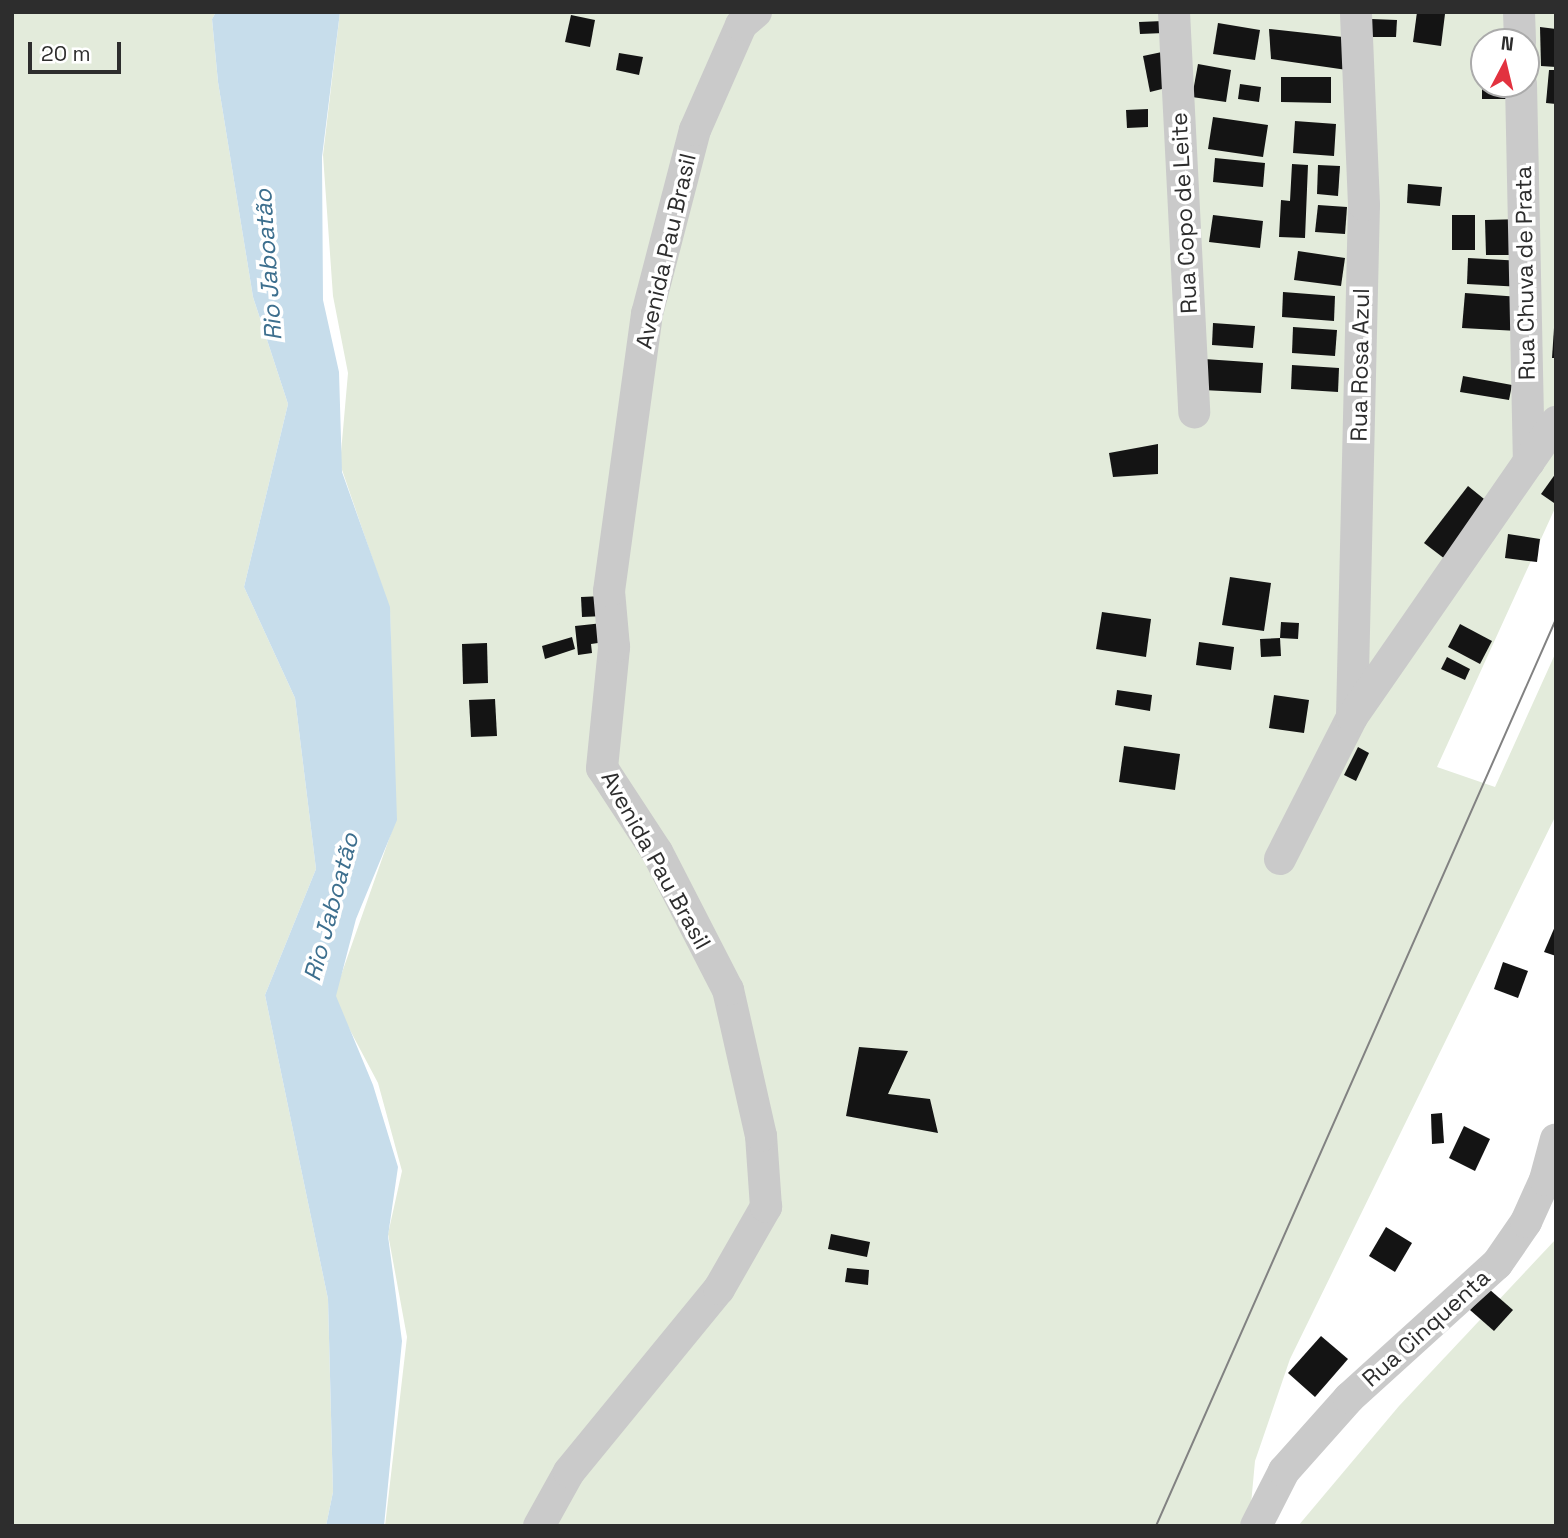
<!DOCTYPE html>
<meta charset="utf-8">
<style>
body{margin:0}
#map{position:relative;width:1568px;height:1538px;overflow:hidden;background:#fff;font-family:"Space Grotesk",sans-serif}
div>[style]{position:absolute}
[style*='--x']{left:calc(var(--x)*1px);top:calc(var(--y)*1px);width:calc(var(--w)*1px);rotate:calc(var(--a)*1deg)}
.green>*{inset:0;background:#e3ebdb}
.water>*{inset:0;background:#c7ddeb}
.building>*{inset:0;background:#141414}
.minor>*{height:32px;margin:-16px;padding:0 16px;transform-origin:16px;border-radius:16px;background:#cacaca}
.tram>*{height:2px;margin:-1px;padding:0 1px;transform-origin:1px;border-radius:1px;background:#828282}
span{translate:-50% -50%;white-space:nowrap;text-align:center;line-height:1.15;-webkit-text-stroke:7px #fff;paint-order:stroke}
.street-label{font-size:23px;color:#2d2d2d}
.water-label{font-size:24px;color:#3d6f8e;font-style:italic}
.frame{position:absolute;inset:0;border:14px solid #2d2d2d;pointer-events:none}
.north{position:absolute;left:1470px;top:28px;width:70px;height:70px;box-sizing:border-box;background:#fff;border:2px solid #ababab;border-radius:50%;rotate:7deg;font-size:19px;font-weight:700;line-height:28px;text-align:center;color:#2d2d2d}
.north::after{content:'';display:block;margin:auto;width:24px;height:32px;background:#e2323f;clip-path:polygon(50% 0,100% 100%,50% 72%,0 100%)}
.scale{position:absolute;left:28px;top:42px;width:93px;height:32px;box-sizing:border-box;border:4px solid #2d2d2d;border-top:0;padding-left:9px;font-size:21px;line-height:24px;white-space:nowrap;color:#2d2d2d;-webkit-text-stroke:5px #fff;paint-order:stroke}
</style>
<div id="map">
<div class="green">
<i style="clip-path:polygon(12px 12px,216px 12px,212px 19px,218px 82px,253px 297px,288px 404px,244px 587px,295px 698px,316px 869px,265px 995px,328px 1299px,333px 1492px,326px 1526px,12px 1526px)"></i>
<i style="clip-path:polygon(evenodd,340px 12px,1556px 12px,1556px 506px,1437px 767px,1495px 787px,1556px 652px,1556px 815px,1290px 1359px,1255px 1461px,1249px 1526px,385px 1526px,407px 1337px,388px 1234px,402px 1171px,378px 1083px,333px 998px,395px 822px,390px 610px,340px 464px,348px 373px,333px 296px,323px 155px,340px 12px,1484px 42px,1526px 42px,1526px 84px,1484px 84px,1484px 42px)"></i>
<i style="clip-path:polygon(1556px 1239px,1556px 1526px,1298px 1526px,1399px 1406px)"></i>
</div>
<div class="water">
<i style="clip-path:polygon(216px 12px,340px 12px,322px 157px,323px 300px,339px 372px,342px 472px,390px 607px,397px 820px,356px 919px,336px 996px,373px 1085px,398px 1167px,388px 1236px,402px 1341px,384px 1526px,326px 1526px,333px 1492px,328px 1299px,265px 995px,316px 869px,295px 698px,244px 587px,288px 404px,253px 297px,218px 82px,212px 19px)"></i>
</div>
<div class="building">
<i style="clip-path:polygon(1417px 12px,1445px 14px,1441px 46px,1413px 42px)"></i>
<i style="clip-path:polygon(571px 15px,595px 20px,590px 47px,565px 42px)"></i>
<i style="clip-path:polygon(1372px 19px,1397px 20px,1396px 37px,1371px 37px)"></i>
<i style="clip-path:polygon(1163px 21px,1164px 33px,1140px 34px,1139px 22px)"></i>
<i style="clip-path:polygon(1218px 23px,1260px 30px,1255px 60px,1213px 54px)"></i>
<i style="clip-path:polygon(1540px 27px,1556px 29px,1556px 67px,1541px 66px)"></i>
<i style="clip-path:polygon(1269px 29px,1343px 37px,1347px 70px,1271px 59px)"></i>
<i style="clip-path:polygon(1162px 52px,1170px 87px,1150px 92px,1143px 56px)"></i>
<i style="clip-path:polygon(619px 53px,643px 57px,639px 75px,616px 70px)"></i>
<i style="clip-path:polygon(1198px 64px,1231px 70px,1226px 102px,1192px 97px)"></i>
<i style="clip-path:polygon(1549px 70px,1556px 70px,1556px 104px,1546px 103px)"></i>
<i style="clip-path:polygon(1281px 77px,1331px 77px,1331px 103px,1281px 102px)"></i>
<i style="clip-path:polygon(1240px 84px,1261px 87px,1259px 102px,1238px 99px)"></i>
<i style="clip-path:polygon(1482px 84px,1514px 84px,1514px 99px,1482px 99px)"></i>
<i style="clip-path:polygon(1148px 109px,1148px 127px,1127px 128px,1126px 110px)"></i>
<i style="clip-path:polygon(1213px 117px,1268px 125px,1263px 157px,1208px 149px)"></i>
<i style="clip-path:polygon(1295px 121px,1336px 124px,1334px 156px,1293px 153px)"></i>
<i style="clip-path:polygon(1215px 158px,1265px 163px,1263px 187px,1213px 182px)"></i>
<i style="clip-path:polygon(1292px 164px,1308px 165px,1305px 238px,1279px 237px,1281px 200px,1290px 201px)"></i>
<i style="clip-path:polygon(1318px 165px,1340px 166px,1338px 196px,1317px 194px)"></i>
<i style="clip-path:polygon(1408px 184px,1442px 187px,1440px 206px,1407px 203px)"></i>
<i style="clip-path:polygon(1318px 205px,1347px 207px,1345px 234px,1315px 232px)"></i>
<i style="clip-path:polygon(1213px 215px,1263px 221px,1260px 248px,1209px 242px)"></i>
<i style="clip-path:polygon(1452px 215px,1475px 215px,1475px 250px,1452px 250px)"></i>
<i style="clip-path:polygon(1522px 219px,1524px 255px,1486px 255px,1485px 220px)"></i>
<i style="clip-path:polygon(1298px 251px,1345px 258px,1341px 286px,1294px 280px)"></i>
<i style="clip-path:polygon(1468px 258px,1523px 261px,1522px 287px,1467px 284px)"></i>
<i style="clip-path:polygon(1283px 292px,1335px 296px,1334px 321px,1282px 317px)"></i>
<i style="clip-path:polygon(1465px 293px,1520px 297px,1518px 331px,1462px 328px)"></i>
<i style="clip-path:polygon(1213px 323px,1255px 326px,1253px 348px,1212px 345px)"></i>
<i style="clip-path:polygon(1293px 327px,1337px 330px,1335px 356px,1292px 353px)"></i>
<i style="clip-path:polygon(1554px 328px,1556px 328px,1556px 358px,1552px 358px)"></i>
<i style="clip-path:polygon(1204px 359px,1263px 363px,1261px 393px,1203px 390px)"></i>
<i style="clip-path:polygon(1292px 365px,1339px 368px,1338px 392px,1291px 389px)"></i>
<i style="clip-path:polygon(1463px 376px,1512px 385px,1509px 400px,1460px 392px)"></i>
<i style="clip-path:polygon(1158px 444px,1158px 474px,1113px 477px,1109px 453px)"></i>
<i style="clip-path:polygon(1556px 473px,1556px 501px,1554px 503px,1541px 494px)"></i>
<i style="clip-path:polygon(1468px 486px,1489px 503px,1445px 559px,1424px 543px)"></i>
<i style="clip-path:polygon(1508px 534px,1540px 539px,1537px 562px,1505px 558px)"></i>
<i style="clip-path:polygon(1230px 577px,1271px 583px,1264px 631px,1222px 625px)"></i>
<i style="clip-path:polygon(604px 596px,605px 616px,582px 617px,581px 597px)"></i>
<i style="clip-path:polygon(1102px 612px,1151px 619px,1146px 657px,1096px 649px)"></i>
<i style="clip-path:polygon(1281px 622px,1299px 623px,1298px 639px,1280px 638px)"></i>
<i style="clip-path:polygon(603px 623px,605px 642px,591px 644px,592px 653px,578px 655px,575px 626px)"></i>
<i style="clip-path:polygon(1460px 624px,1492px 641px,1480px 664px,1448px 647px)"></i>
<i style="clip-path:polygon(572px 637px,575px 649px,545px 659px,542px 646px)"></i>
<i style="clip-path:polygon(1280px 638px,1281px 656px,1261px 657px,1260px 639px)"></i>
<i style="clip-path:polygon(1199px 642px,1234px 647px,1231px 670px,1196px 665px)"></i>
<i style="clip-path:polygon(487px 643px,488px 683px,463px 684px,462px 644px)"></i>
<i style="clip-path:polygon(1447px 657px,1470px 669px,1465px 680px,1441px 669px)"></i>
<i style="clip-path:polygon(1117px 690px,1152px 695px,1150px 711px,1115px 705px)"></i>
<i style="clip-path:polygon(1274px 695px,1309px 700px,1304px 733px,1269px 728px)"></i>
<i style="clip-path:polygon(495px 699px,497px 736px,471px 737px,469px 700px)"></i>
<i style="clip-path:polygon(1124px 746px,1180px 754px,1175px 790px,1119px 782px)"></i>
<i style="clip-path:polygon(1358px 747px,1369px 753px,1356px 781px,1344px 775px)"></i>
<i style="clip-path:polygon(1556px 924px,1556px 956px,1544px 952px)"></i>
<i style="clip-path:polygon(1503px 962px,1528px 971px,1518px 998px,1494px 989px)"></i>
<i style="clip-path:polygon(859px 1047px,908px 1051px,888px 1094px,930px 1099px,938px 1133px,846px 1116px)"></i>
<i style="clip-path:polygon(1442px 1113px,1444px 1143px,1432px 1144px,1431px 1114px)"></i>
<i style="clip-path:polygon(1464px 1126px,1490px 1139px,1475px 1171px,1449px 1158px)"></i>
<i style="clip-path:polygon(1386px 1227px,1412px 1243px,1395px 1272px,1369px 1256px)"></i>
<i style="clip-path:polygon(831px 1234px,870px 1242px,867px 1257px,828px 1249px)"></i>
<i style="clip-path:polygon(847px 1268px,869px 1270px,868px 1285px,845px 1282px)"></i>
<i style="clip-path:polygon(1489px 1289px,1513px 1310px,1494px 1331px,1470px 1310px)"></i>
<i style="clip-path:polygon(1321px 1336px,1348px 1359px,1315px 1397px,1288px 1373px)"></i>
</div>
<div class="minor">
<i style="--x:1174;--y:12;--w:401;--a:87.1"></i>
<i style="--x:1519;--y:12;--w:30;--a:88"></i>
<i style="--x:1521;--y:84;--w:378;--a:88.8"></i>
<i style="--x:1352;--y:717;--w:512;--a:-88.66"></i>
<i style="--x:1364;--y:205;--w:193;--a:-92.4"></i>
<i style="--x:1280;--y:859;--w:159;--a:-63.1"></i>
<i style="--x:1352;--y:717;--w:359;--a:-55.3"></i>
<i style="--x:539;--y:1526;--w:62;--a:-60.9"></i>
<i style="--x:569;--y:1472;--w:237;--a:-50.7"></i>
<i style="--x:719;--y:1289;--w:95;--a:-60.2"></i>
<i style="--x:766;--y:1207;--w:71;--a:-94"></i>
<i style="--x:761;--y:1136;--w:150;--a:-102.7"></i>
<i style="--x:728;--y:990;--w:155;--a:-117.2"></i>
<i style="--x:657;--y:852;--w:100;--a:-123.2"></i>
<i style="--x:602;--y:768;--w:122;--a:-84.3"></i>
<i style="--x:614;--y:647;--w:56;--a:-95.1"></i>
<i style="--x:609;--y:591;--w:280;--a:-82.2"></i>
<i style="--x:647;--y:314;--w:190;--a:-75.4"></i>
<i style="--x:695;--y:130;--w:115;--a:-66.3"></i>
<i style="--x:741;--y:25;--w:20;--a:-41"></i>
<i style="--x:1256;--y:1526;--w:62;--a:-63"></i>
<i style="--x:1284;--y:1471;--w:98;--a:-48.3"></i>
<i style="--x:1349;--y:1398;--w:200;--a:-42.2"></i>
<i style="--x:1497;--y:1264;--w:51;--a:-55.4"></i>
<i style="--x:1526;--y:1222;--w:46;--a:-65.7"></i>
<i style="--x:1545;--y:1180;--w:42;--a:-75"></i>
</div>
<div class="tram">
<i style="--x:1156;--y:1526;--w:991;--a:-66.2"></i>
</div>
<div class="street-label">
<span style="left:1184px;top:213px;rotate:-93deg">Rua Copo de Leite</span>
<span style="left:666px;top:251px;rotate:-77deg">Avenida Pau Brasil</span>
<span style="left:1525px;top:273px;rotate:-91deg">Rua Chuva de Prata</span>
<span style="left:1360px;top:365px;rotate:-89deg">Rua Rosa Azul</span>
<span style="left:656px;top:860px;rotate:61deg">Avenida Pau Brasil</span>
<span style="left:1426px;top:1328px;rotate:-42deg">Rua Cinquenta</span>
</div>
<div class="water-label">
<span style="left:268px;top:265px;rotate:-94deg">Rio Jaboatão</span>
<span style="left:331px;top:907px;rotate:-75deg">Rio Jaboatão</span>
</div>
<div class="frame"></div>
<div class="north">N</div>
<div class="scale">20 m</div>
</div>
